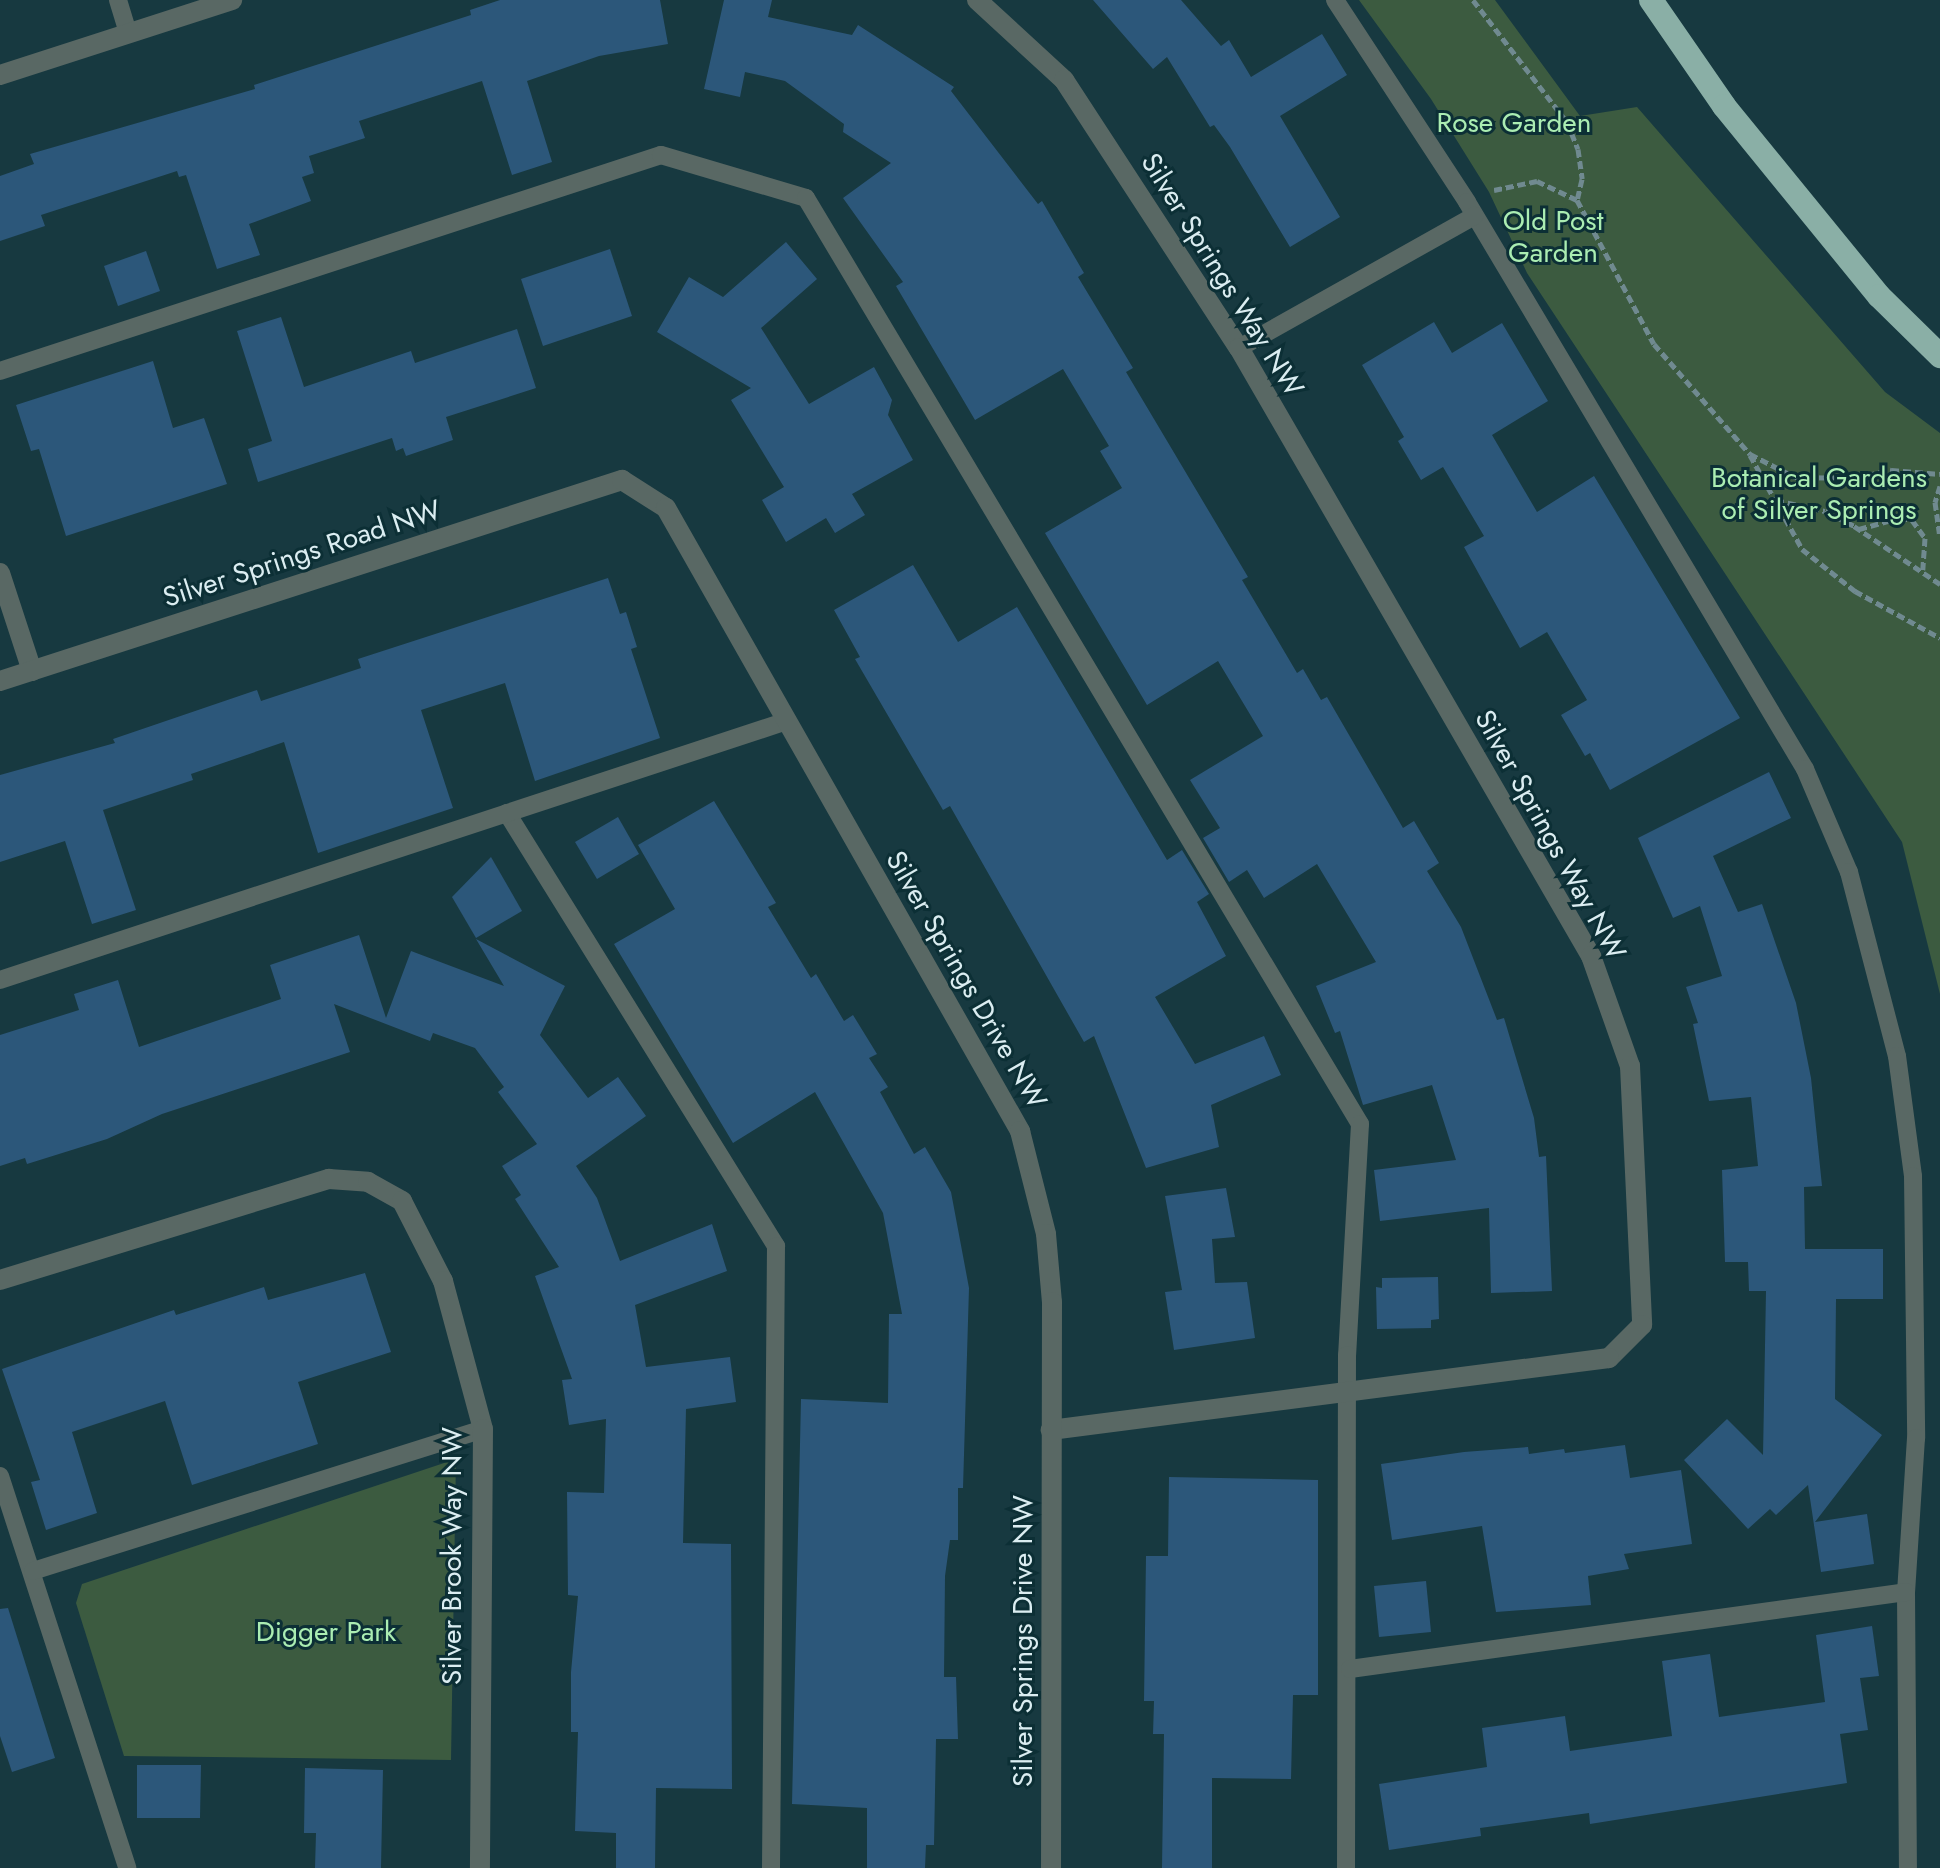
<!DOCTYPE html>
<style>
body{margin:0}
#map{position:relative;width:1940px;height:1868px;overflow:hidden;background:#173940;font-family:Jost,sans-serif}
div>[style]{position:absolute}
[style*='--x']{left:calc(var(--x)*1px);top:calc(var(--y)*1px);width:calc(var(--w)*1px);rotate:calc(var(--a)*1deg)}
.green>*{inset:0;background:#3c5b40}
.building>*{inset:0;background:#2c577a}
.path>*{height:5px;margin-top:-2.5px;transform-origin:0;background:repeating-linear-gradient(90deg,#708a90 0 8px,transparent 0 12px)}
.service>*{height:18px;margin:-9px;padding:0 9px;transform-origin:9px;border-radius:9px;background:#596864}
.minor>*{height:20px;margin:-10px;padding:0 10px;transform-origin:10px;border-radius:10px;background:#596864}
.motorway>*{height:24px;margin:-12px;padding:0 12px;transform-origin:12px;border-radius:12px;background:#8aafa6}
span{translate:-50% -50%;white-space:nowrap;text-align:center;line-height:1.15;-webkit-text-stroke:6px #0c2f35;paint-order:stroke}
.park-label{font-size:28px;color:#abedb2}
.street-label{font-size:28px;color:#dbedf1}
</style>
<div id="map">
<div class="green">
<i style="clip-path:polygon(1359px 0,1495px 0,1580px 116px,1637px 107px,1885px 392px,1940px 433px,1940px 994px,1902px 842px,1527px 273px,1489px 192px,1431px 99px)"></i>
<i style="clip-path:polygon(456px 1459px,451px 1760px,124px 1756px,76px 1603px,82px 1584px)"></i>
</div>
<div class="building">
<i style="clip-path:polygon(500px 0,660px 0,668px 44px,599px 56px,527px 81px,552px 162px,512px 175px,482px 81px,359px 121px,365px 138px,309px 156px,314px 173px,302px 177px,311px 201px,249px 224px,260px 255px,217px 269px,186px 175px,179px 177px,177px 171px,41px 215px,45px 226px,0 241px,0 176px,34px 164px,30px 154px,255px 89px,254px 85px,471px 15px,470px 10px)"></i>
<i style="clip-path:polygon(724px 0,772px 0,768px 17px,852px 35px,858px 25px,954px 87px,951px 91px,1038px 204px,1042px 201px,1084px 273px,1078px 277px,1133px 368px,1126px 372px,1248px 577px,1242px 580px,1297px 673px,1303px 669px,1321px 700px,1327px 697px,1403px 828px,1414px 821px,1439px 863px,1427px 871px,1461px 927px,1497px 1020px,1504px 1018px,1534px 1118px,1539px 1157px,1546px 1156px,1552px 1291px,1491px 1293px,1489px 1208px,1380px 1221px,1374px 1170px,1456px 1160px,1432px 1085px,1363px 1105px,1340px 1031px,1335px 1033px,1316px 986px,1376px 962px,1317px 864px,1264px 898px,1247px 870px,1229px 882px,1203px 838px,1220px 828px,1190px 780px,1263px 736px,1218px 661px,1147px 705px,1045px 533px,1122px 488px,1100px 451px,1109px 446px,1063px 369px,975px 420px,896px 286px,903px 282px,843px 198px,891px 163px,843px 132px,844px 124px,785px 81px,745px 72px,740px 97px,704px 89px)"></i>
<i style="clip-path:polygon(1093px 0,1181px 0,1221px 46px,1229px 40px,1251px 77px,1322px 34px,1347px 75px,1280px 116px,1340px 217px,1290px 247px,1230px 147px,1214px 125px,1210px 127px,1167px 57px,1153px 69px)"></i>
<i style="clip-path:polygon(786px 242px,817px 279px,761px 328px,809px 404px,874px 367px,892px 400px,888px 415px,913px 460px,852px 494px,865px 515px,835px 533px,826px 518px,786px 542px,762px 500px,784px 487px,731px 400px,751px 388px,657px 332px,689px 277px,723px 297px)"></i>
<i style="clip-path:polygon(610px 249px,632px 316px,543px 346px,521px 279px)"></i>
<i style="clip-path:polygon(146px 251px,160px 291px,118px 306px,104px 266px)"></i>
<i style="clip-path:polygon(281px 317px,304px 387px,411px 351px,415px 363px,517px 329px,536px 388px,446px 417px,453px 440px,406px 456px,403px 448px,396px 451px,392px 438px,258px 482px,248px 449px,272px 441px,237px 331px)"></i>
<i style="clip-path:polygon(1434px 322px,1452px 353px,1502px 323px,1548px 401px,1492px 435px,1537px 512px,1594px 476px,1740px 718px,1610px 790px,1590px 753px,1585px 756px,1561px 715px,1587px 700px,1547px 632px,1520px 648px,1464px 547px,1484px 536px,1443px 467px,1421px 480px,1398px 441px,1404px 437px,1362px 365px)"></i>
<i style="clip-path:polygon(153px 361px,173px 428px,204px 418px,227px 484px,66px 536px,39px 449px,31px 451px,16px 405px)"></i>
<i style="clip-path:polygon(913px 565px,958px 642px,1017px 607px,1167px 860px,1182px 850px,1209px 894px,1197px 902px,1226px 956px,1155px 997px,1195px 1064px,1264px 1036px,1281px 1075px,1211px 1105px,1219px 1147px,1146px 1168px,1094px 1036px,1084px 1042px,950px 806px,943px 810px,855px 659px,860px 657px,834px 610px)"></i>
<i style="clip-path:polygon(608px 578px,620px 614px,626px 612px,637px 647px,631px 649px,660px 738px,535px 781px,505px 683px,421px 710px,453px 808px,318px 853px,284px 742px,191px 774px,193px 780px,103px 810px,136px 910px,92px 924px,65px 841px,0 862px,0 775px,115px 743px,113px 739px,257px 690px,261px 701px,361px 668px,358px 659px)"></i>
<i style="clip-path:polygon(1769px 772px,1791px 818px,1713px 856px,1738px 912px,1762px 904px,1796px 1003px,1811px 1078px,1822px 1186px,1804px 1187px,1805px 1249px,1883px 1249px,1883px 1299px,1836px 1299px,1835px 1399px,1882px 1435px,1815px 1522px,1867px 1514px,1874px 1564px,1821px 1572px,1808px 1485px,1776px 1515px,1770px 1509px,1748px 1529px,1684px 1460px,1727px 1419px,1763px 1455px,1766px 1291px,1749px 1291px,1748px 1262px,1725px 1262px,1722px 1170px,1758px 1166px,1751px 1097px,1709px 1101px,1693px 1024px,1698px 1023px,1686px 987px,1722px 976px,1700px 906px,1673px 918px,1638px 838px)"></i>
<i style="clip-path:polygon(714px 801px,776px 903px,768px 907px,811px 978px,816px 974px,844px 1021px,853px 1015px,877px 1054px,869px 1058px,888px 1087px,880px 1092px,914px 1154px,925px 1147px,951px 1192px,969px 1288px,963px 1488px,958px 1488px,958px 1540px,950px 1540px,945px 1576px,944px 1677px,956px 1677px,958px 1739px,936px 1739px,934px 1845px,926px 1845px,925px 1868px,867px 1868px,867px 1808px,792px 1804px,801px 1399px,888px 1403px,889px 1314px,902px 1314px,883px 1213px,815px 1092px,733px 1143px,614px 944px,675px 909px,638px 845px)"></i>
<i style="clip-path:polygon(618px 817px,639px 854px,597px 879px,575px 842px)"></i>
<i style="clip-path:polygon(491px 857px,522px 911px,476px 938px,452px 897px)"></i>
<i style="clip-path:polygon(359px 935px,386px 1018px,411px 951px,504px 986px,476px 939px,565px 986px,540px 1035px,588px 1098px,618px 1077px,646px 1116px,576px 1166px,597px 1198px,620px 1261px,712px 1224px,727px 1271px,635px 1305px,646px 1367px,730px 1357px,736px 1402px,686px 1409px,683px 1543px,731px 1544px,732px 1789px,656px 1788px,655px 1868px,616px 1868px,616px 1833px,575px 1831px,578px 1732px,571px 1732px,571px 1672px,578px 1596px,568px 1595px,567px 1492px,604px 1493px,606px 1419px,569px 1425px,562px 1380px,572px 1379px,535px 1276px,559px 1267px,515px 1199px,521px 1195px,502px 1166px,537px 1144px,498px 1092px,504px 1087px,475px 1048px,433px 1033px,430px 1041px,334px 1004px,350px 1052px,162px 1114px,107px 1139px,27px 1164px,25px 1158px,0 1166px,0 1035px,79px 1010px,74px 994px,118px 980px,139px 1047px,281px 999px,270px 965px)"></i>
<i style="clip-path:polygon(1226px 1188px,1235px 1237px,1212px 1239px,1215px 1283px,1247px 1282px,1255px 1338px,1174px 1350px,1165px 1292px,1182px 1290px,1165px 1196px)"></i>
<i style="clip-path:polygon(365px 1273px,391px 1352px,298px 1382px,318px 1444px,192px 1485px,165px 1401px,72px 1432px,97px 1513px,46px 1530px,31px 1482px,40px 1480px,2px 1369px,174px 1310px,176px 1315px,264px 1287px,268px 1300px)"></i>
<i style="clip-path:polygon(1438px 1277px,1439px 1319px,1431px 1320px,1431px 1328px,1377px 1329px,1376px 1287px,1382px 1288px,1382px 1278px)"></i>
<i style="clip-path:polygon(1625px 1445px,1630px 1478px,1681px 1470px,1692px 1544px,1624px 1554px,1629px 1569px,1588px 1576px,1591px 1605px,1496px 1612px,1482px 1526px,1392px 1540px,1381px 1464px,1464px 1452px,1528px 1447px,1529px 1454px,1564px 1449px,1565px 1453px)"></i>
<i style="clip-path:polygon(1169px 1477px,1318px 1480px,1318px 1695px,1293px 1695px,1291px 1779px,1212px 1778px,1212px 1868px,1162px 1868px,1164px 1734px,1153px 1734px,1154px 1701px,1144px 1701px,1146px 1556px,1168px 1556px)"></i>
<i style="clip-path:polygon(1426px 1581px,1431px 1632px,1379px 1637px,1374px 1586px)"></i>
<i style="clip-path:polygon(8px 1608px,55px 1758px,12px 1772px,0 1736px,0 1609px)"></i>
<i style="clip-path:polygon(1872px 1626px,1879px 1676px,1860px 1678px,1868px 1730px,1840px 1734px,1847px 1783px,1590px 1824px,1589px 1813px,1480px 1828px,1481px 1836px,1389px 1850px,1379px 1784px,1487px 1767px,1482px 1728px,1565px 1716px,1570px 1751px,1672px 1736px,1662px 1661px,1710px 1654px,1719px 1717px,1825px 1702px,1816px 1635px)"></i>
<i style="clip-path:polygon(137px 1765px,201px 1765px,200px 1818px,137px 1818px)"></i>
<i style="clip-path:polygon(305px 1768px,383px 1770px,381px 1868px,315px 1868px,316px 1833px,304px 1833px)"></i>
</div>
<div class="path">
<i style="--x:1473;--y:0;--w:154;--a:52.4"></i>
<i style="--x:1567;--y:122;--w:29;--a:68"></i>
<i style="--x:1578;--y:149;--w:30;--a:82"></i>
<i style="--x:1582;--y:179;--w:22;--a:103"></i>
<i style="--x:1494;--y:190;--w:44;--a:-11.8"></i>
<i style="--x:1537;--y:181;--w:44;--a:25.4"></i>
<i style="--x:1577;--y:200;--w:163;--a:61.9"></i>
<i style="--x:1654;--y:344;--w:146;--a:48.9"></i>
<i style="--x:1750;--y:454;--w:51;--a:27.1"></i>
<i style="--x:1795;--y:477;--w:60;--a:1"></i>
<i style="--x:1855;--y:478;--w:37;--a:-13"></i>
<i style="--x:1891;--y:470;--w:49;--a:4.7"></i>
<i style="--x:1750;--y:455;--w:107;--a:61"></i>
<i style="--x:1802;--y:549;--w:68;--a:38.4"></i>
<i style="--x:1855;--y:591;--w:97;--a:28.9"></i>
<i style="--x:1940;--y:486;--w:17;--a:107"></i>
<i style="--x:1935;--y:502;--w:34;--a:82"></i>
<i style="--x:1776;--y:500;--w:50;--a:12.7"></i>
<i style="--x:1825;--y:511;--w:33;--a:27"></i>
<i style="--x:1854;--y:526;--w:104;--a:34"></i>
<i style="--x:1859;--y:529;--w:41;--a:-15.4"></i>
<i style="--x:1899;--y:518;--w:13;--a:9"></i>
<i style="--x:1912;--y:520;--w:22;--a:54"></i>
<i style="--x:1925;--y:538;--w:32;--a:94"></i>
</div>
<div class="service">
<i style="--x:118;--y:0;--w:34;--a:73"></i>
<i style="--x:1335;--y:0;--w:241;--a:56.8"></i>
<i style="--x:1467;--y:202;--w:660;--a:59.2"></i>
<i style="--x:1805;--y:769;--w:112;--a:66.9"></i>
<i style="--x:1849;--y:872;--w:190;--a:75.4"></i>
<i style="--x:1897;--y:1056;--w:121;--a:82.4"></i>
<i style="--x:1913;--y:1176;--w:262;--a:89.3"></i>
<i style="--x:1916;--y:1438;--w:154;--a:93.7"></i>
<i style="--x:1906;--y:1592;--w:276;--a:89.6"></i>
<i style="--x:1239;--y:348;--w:270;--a:-29.3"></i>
<i style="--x:0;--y:371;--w:695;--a:-18.1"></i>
<i style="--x:661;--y:155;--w:151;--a:16.5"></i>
<i style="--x:806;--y:198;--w:1079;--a:59.11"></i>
<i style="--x:1360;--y:1124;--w:231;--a:93.2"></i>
<i style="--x:1347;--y:1355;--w:513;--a:90.11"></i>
<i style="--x:507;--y:813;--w:510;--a:58.15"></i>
<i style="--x:776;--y:1246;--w:622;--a:90.46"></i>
<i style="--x:0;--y:980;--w:829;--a:-18.22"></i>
<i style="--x:0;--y:1476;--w:412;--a:72"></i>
<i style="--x:33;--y:1571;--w:472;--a:-17.5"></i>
<i style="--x:1350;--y:1669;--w:561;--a:-7.88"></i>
</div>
<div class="minor">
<i style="--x:977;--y:0;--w:118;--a:42.6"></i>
<i style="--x:1064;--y:80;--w:320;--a:56.9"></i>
<i style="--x:1239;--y:348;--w:703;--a:59.93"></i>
<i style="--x:1591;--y:956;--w:117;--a:70.5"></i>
<i style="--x:1630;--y:1066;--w:259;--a:87.3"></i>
<i style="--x:1642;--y:1325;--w:47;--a:135"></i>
<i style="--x:1609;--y:1358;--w:563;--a:172.65"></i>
<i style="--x:0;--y:75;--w:244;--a:-17.9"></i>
<i style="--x:0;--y:573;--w:103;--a:71.9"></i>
<i style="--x:0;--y:681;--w:654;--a:-17.91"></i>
<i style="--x:622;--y:480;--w:52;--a:32.5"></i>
<i style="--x:666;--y:508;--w:717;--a:60.39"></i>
<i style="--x:1020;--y:1131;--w:106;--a:75.8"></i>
<i style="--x:1046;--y:1234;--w:68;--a:85"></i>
<i style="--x:1052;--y:1302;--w:566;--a:90.1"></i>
<i style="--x:0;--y:1280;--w:344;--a:-17.1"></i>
<i style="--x:329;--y:1179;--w:39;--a:4"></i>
<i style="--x:368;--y:1182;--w:39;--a:29"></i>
<i style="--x:402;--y:1201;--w:90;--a:62.9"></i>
<i style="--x:443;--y:1281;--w:153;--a:74.9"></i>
<i style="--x:483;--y:1429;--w:439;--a:90.4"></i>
</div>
<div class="motorway">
<i style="--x:1651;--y:0;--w:129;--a:55.4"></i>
<i style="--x:1724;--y:106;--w:245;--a:50.8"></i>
<i style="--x:1879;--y:296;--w:86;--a:44.5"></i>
</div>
<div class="park-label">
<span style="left:1514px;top:123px">Rose Garden</span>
<span style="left:1553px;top:237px">Old Post<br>Garden</span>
<span style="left:1819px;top:494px">Botanical Gardens<br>of Silver Springs</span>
<span style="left:326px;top:1632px">Digger Park</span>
</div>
<div class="street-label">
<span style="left:1222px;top:275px;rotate:58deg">Silver Springs Way NW</span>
<span style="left:302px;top:554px;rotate:-18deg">Silver Springs Road NW</span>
<span style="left:1550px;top:835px;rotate:61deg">Silver Springs Way NW</span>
<span style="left:966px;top:980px;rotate:60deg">Silver Springs Drive NW</span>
<span style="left:452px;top:1556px;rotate:-90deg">Silver Brook Way NW</span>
<span style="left:1023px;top:1641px;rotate:-90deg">Silver Springs Drive NW</span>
</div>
</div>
